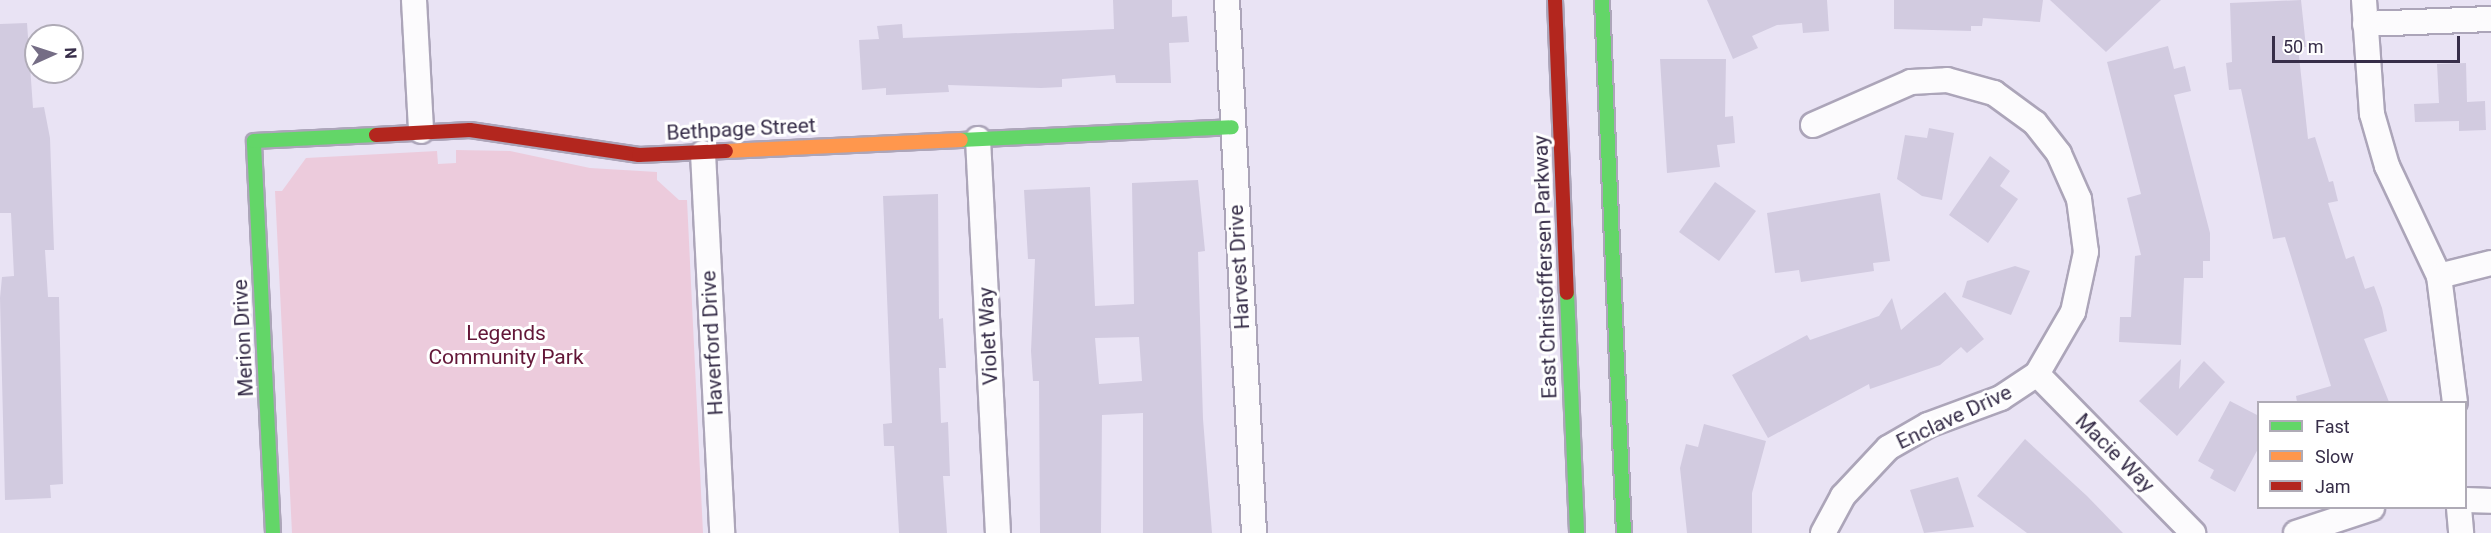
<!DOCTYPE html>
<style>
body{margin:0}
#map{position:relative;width:2491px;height:533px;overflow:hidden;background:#e9e3f4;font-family:Roboto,sans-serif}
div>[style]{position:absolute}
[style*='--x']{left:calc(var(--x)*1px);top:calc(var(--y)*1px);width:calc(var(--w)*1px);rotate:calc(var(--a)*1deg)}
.green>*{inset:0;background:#eccbdc}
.building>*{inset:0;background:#d2cbe0}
.roads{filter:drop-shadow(2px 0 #aca5b9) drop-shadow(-2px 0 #aca5b9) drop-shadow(0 2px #aca5b9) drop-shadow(0 -2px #aca5b9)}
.street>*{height:24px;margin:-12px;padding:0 12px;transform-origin:12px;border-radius:12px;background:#fcfbfd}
.fast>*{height:14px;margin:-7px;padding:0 7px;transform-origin:7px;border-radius:7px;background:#63d668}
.slow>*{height:14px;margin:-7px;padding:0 7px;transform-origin:7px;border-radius:7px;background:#ff974d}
.jam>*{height:14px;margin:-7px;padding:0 7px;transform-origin:7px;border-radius:7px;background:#b3261e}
span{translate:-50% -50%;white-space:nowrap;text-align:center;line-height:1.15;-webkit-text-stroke:6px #fff;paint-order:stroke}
.street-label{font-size:21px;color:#372e49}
.park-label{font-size:21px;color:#631738}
.legend{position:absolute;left:2257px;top:401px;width:210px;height:108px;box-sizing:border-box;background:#fff;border:2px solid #afabb6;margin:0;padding:8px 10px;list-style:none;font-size:18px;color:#372e49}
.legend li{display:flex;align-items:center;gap:12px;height:30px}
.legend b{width:30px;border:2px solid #afabb6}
.north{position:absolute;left:24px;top:24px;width:60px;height:60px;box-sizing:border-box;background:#fff;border:2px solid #afabb6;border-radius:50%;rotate:87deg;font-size:16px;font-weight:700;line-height:24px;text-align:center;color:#372e49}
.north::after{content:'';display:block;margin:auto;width:21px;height:27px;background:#756d85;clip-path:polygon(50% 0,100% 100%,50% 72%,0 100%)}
.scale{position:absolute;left:2272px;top:36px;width:188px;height:27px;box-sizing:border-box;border:3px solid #372e49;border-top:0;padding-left:8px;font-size:18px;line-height:21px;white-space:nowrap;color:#372e49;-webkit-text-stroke:4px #fff;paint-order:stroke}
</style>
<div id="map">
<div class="green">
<i style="clip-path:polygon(456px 150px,510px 151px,590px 168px,657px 172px,657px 180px,679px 200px,687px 200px,703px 533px,292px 533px,275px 191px,282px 191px,306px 158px,437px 151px,438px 164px,456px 163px)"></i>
</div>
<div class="building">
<i style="clip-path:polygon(1113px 0,1172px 0,1172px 17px,1187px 16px,1189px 42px,1169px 43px,1171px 83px,1116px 83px,1115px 75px,1062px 79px,1062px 87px,1041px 88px,948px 85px,949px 92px,886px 95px,886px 88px,862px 90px,859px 40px,879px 39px,877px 26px,902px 24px,903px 38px,1114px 29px)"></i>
<i style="clip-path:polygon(1707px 0,1827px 0,1829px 31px,1803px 33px,1802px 23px,1777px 25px,1752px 36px,1758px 48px,1733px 59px)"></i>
<i style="clip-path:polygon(1894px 0,2043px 0,2040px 22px,1983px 18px,1982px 26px,1971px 26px,1971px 31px,1894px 29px)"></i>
<i style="clip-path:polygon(2050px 0,2161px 0,2106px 52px)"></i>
<i style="clip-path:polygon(2301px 0,2306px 47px,2298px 47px,2308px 139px,2315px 137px,2329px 182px,2333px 181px,2338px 201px,2328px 203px,2346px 259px,2354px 256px,2365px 289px,2374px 286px,2382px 308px,2387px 331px,2364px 339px,2389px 402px,2297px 402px,2296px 396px,2331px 386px,2285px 237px,2273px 239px,2241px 89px,2229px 90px,2226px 63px,2232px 62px,2230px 3px)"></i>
<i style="clip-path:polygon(27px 23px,33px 108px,44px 107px,50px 138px,54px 250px,45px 250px,48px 297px,59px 297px,63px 484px,50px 485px,51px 498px,5px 500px,0 298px,2px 277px,14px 276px,11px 213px,0 213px,0 24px)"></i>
<i style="clip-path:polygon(2168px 46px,2174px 69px,2185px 66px,2191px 91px,2174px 95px,2210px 233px,2210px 261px,2203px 261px,2203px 278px,2184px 278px,2181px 345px,2119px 342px,2120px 317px,2131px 317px,2135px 256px,2141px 255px,2127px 198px,2141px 194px,2107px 62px)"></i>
<i style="clip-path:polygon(1660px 59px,1726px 59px,1725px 117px,1733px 116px,1735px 143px,1717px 145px,1720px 167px,1667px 173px)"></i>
<i style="clip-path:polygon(2466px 63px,2467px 102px,2485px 101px,2486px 130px,2459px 131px,2459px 121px,2415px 122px,2414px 104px,2439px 103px,2437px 64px)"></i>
<i style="clip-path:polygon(1929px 128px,1954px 133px,1942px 200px,1922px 196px,1897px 179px,1905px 135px,1927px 138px)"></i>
<i style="clip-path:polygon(1990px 156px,2010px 171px,2000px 186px,2018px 199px,1988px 243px,1949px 215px)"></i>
<i style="clip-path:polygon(evenodd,1198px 180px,1205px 251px,1198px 252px,1203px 419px,1212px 533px,1143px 533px,1143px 413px,1102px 415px,1101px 533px,1040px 533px,1039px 381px,1033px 381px,1031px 351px,1035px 259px,1028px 259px,1024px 190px,1090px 187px,1095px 306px,1134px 304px,1132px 183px,1198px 180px,1139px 337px,1142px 381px,1099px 384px,1095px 338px,1139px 337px)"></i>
<i style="clip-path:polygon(1715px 182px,1756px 211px,1719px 261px,1679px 232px)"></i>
<i style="clip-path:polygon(1880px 193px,1890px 261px,1873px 263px,1874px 271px,1801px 282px,1799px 270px,1775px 273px,1767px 213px)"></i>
<i style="clip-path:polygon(938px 194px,939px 319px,943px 318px,946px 368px,939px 368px,941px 423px,948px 422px,950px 476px,943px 476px,947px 533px,899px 533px,894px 446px,884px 446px,883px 424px,892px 423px,883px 196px)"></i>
<i style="clip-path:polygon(2015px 266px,2030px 271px,2011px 315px,1962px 297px,1967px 281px)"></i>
<i style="clip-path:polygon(1945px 292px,1984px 339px,1967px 353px,1961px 347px,1940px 365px,1870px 389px,1869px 384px,1768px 438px,1732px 375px,1807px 335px,1810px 340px,1879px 316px,1892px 298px,1901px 330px)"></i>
<i style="clip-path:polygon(2181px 359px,2179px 389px,2204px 361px,2225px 382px,2177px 436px,2139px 401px)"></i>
<i style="clip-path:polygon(2230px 401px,2259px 416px,2259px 447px,2235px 492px,2210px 478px,2214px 470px,2198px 461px)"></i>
<i style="clip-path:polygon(1704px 424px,1766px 441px,1752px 493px,1752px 533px,1687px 533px,1680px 468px,1686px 444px,1698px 447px)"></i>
<i style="clip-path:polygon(2025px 439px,2087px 496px,2123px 533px,2027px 533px,1977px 496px)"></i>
<i style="clip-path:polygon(1958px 477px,1974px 527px,1924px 533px,1910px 490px)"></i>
</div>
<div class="roads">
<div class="street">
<i style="--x:414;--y:0;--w:131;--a:86.9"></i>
<i style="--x:1227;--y:0;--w:534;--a:87.1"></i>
<i style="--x:2364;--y:0;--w:114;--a:86"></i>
<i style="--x:2372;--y:114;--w:54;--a:73.9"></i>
<i style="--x:2387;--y:166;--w:122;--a:64.7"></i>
<i style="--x:2439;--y:276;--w:127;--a:82.8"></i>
<i style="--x:2365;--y:24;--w:126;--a:-2.3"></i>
<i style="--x:1813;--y:125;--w:107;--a:-23.7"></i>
<i style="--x:1911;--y:82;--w:36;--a:-3"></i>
<i style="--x:1947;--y:80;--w:49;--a:15.5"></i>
<i style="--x:1994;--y:93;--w:51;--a:36.2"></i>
<i style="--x:2035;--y:123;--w:39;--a:52"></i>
<i style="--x:2059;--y:154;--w:49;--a:66"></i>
<i style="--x:2079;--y:199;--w:53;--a:82.5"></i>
<i style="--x:2086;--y:252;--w:61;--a:102.2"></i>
<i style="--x:2073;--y:312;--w:72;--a:120.1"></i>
<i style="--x:2037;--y:374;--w:43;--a:146.3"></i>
<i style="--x:2001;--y:398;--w:78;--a:159.7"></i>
<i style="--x:1928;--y:425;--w:46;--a:150.1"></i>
<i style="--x:1888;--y:448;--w:66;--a:133.2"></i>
<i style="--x:1843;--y:496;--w:42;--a:118.4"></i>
<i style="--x:978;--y:139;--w:395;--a:87.1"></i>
<i style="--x:703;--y:153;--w:380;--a:87.1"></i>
<i style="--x:2439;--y:276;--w:54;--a:-14"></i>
<i style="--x:2037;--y:374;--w:223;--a:45.5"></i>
<i style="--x:2466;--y:500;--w:25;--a:2"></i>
<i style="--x:2459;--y:508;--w:25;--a:85"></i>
<i style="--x:2296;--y:533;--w:80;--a:-18.2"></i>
</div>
<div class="fast">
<i style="--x:1602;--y:0;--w:533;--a:87.64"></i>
<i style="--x:961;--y:140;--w:271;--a:-2.7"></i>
<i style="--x:1567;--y:293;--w:240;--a:87.6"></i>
<i style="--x:273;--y:533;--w:392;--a:-92.8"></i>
<i style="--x:254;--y:141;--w:122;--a:-2.8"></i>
</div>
<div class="slow">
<i style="--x:726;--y:151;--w:235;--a:-2.7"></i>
</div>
<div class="jam">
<i style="--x:1555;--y:0;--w:293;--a:87.7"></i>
<i style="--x:376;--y:135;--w:94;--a:-3"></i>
<i style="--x:470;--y:130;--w:171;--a:8.4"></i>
<i style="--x:639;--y:155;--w:87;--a:-2.6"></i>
</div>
</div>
<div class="street-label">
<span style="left:741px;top:129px;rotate:-3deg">Bethpage Street</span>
<span style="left:1239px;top:267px;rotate:-93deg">Harvest Drive</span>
<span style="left:1545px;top:267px;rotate:-92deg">East Christoffersen Parkway</span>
<span style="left:988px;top:336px;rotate:-93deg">Violet Way</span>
<span style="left:243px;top:338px;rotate:-93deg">Merion Drive</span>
<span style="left:712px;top:343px;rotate:-93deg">Haverford Drive</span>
<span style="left:1954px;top:417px;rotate:-25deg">Enclave Drive</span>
<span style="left:2115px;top:453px;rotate:45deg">Macie Way</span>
</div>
<div class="park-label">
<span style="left:506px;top:345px">Legends<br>Community Park</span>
</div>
<ul class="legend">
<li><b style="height:8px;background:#63d668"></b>Fast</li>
<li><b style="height:8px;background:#ff974d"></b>Slow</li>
<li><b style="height:8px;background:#b3261e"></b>Jam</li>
</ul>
<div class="north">N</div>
<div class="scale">50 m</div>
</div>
